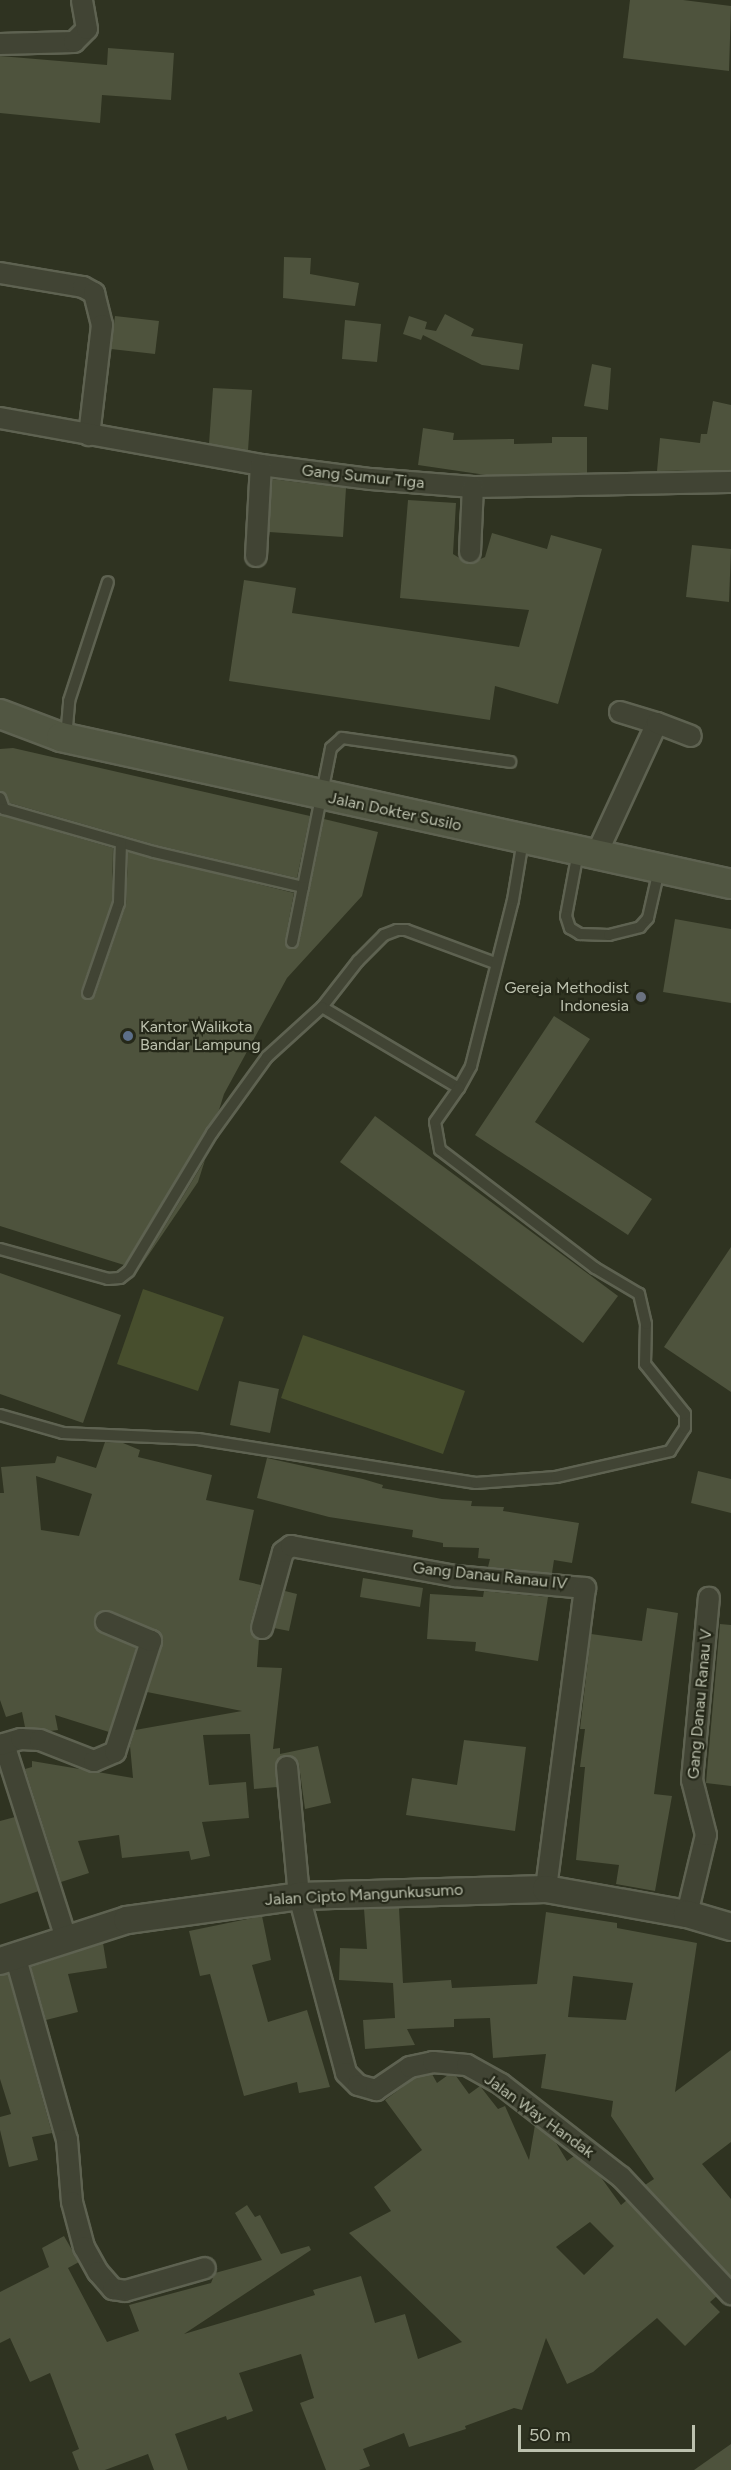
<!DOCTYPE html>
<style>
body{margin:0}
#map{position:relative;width:731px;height:2470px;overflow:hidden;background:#2f3321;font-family:Figtree,sans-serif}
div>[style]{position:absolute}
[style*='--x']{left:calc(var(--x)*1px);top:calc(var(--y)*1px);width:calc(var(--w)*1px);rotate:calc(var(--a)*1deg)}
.water>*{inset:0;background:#474e2d}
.building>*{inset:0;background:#4e533d}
.roads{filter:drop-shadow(2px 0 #5e6251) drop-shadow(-2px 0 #5e6251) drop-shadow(0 2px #5e6251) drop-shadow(0 -2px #5e6251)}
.service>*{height:10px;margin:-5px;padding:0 5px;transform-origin:5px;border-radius:5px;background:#414434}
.minor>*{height:20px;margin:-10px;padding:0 10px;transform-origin:10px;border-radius:10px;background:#414434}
.tertiary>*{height:26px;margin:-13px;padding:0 13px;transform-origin:13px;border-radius:13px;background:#414434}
.secondary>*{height:28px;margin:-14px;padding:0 14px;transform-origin:14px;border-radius:14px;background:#515642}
.dots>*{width:16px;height:16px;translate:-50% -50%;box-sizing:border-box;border:3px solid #252819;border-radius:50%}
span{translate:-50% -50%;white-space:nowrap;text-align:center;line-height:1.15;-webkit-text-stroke:4.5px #252819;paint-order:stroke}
.street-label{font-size:16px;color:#bcc1ae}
.poi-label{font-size:16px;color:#bcc1ae}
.right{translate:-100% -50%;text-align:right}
.left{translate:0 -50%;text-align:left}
.scale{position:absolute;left:518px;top:2425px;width:177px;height:27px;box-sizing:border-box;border:3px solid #bcc1ae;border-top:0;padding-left:8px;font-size:18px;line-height:21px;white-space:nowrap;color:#bcc1ae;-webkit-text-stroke:4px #252819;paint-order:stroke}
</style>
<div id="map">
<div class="water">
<i style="clip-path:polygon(143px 1289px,224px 1317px,198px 1391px,117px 1364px)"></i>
<i style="clip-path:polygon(303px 1335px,465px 1391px,443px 1454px,281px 1398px)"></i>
</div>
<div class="building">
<i style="clip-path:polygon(630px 0,683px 0,731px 6px,729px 71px,623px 58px)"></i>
<i style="clip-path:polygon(108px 48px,174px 53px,171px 100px,102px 95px,100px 123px,0 113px,0 56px,107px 65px)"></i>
<i style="clip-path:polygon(284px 257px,311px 258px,310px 274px,359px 283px,355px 306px,283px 298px)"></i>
<i style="clip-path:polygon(445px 314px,474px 329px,471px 336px,523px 344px,519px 370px,482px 365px,423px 335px,421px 340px,403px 334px,409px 316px,427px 322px,425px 329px,436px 331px)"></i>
<i style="clip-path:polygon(115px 316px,159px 321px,155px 354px,111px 349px)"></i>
<i style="clip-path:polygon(345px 320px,381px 324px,377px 362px,342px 359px)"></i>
<i style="clip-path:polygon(592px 364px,611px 368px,608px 410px,584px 406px)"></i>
<i style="clip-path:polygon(213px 388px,252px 390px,248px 451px,209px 444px)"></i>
<i style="clip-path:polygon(713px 401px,731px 405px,731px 470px,657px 471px,660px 438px,700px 443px,701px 434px,707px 434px)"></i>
<i style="clip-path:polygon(423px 428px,454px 433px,453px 440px,514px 439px,514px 444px,552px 443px,552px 437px,587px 437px,587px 473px,486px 475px,418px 465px)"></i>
<i style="clip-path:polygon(272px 479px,346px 488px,343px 537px,269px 532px)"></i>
<i style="clip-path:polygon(408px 500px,456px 503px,453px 554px,469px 564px,485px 557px,492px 533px,547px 549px,551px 535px,602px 549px,558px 704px,495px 686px,490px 720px,229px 681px,244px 580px,296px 588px,292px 613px,519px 647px,529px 610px,400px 598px)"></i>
<i style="clip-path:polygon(692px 545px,731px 549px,729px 602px,686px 597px)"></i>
<i style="clip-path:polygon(13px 748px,310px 816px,297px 878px,156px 845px,10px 803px,0 791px,0 749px)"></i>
<i style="clip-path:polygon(0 815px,113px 848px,112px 902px,81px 991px,83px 998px,89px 1000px,95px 995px,126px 905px,128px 852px,294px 893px,285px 941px,287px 947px,294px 949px,299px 943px,324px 819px,378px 832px,362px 896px,287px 978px,224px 1094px,219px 1110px,124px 1265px,0 1226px)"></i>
<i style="clip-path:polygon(675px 919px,731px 929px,731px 1003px,663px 992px)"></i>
<i style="clip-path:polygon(554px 1016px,590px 1039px,535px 1122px,652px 1199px,628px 1235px,475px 1135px)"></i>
<i style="clip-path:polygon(375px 1116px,618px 1296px,583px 1343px,340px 1162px)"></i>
<i style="clip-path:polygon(205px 1160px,198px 1182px,139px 1269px)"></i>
<i style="clip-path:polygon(731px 1247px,731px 1392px,664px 1347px)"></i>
<i style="clip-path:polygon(0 1273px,121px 1315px,83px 1423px,0 1394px)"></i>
<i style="clip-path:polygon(239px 1381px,279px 1389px,270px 1433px,230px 1425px)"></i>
<i style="clip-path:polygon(evenodd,105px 1442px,123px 1443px,140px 1450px,138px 1457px,212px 1475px,206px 1500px,254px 1510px,239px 1580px,261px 1585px,250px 1625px,253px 1636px,259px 1639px,257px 1667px,282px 1668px,273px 1749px,280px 1748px,280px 1754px,318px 1746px,331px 1803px,305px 1809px,299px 1765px,291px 1756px,276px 1761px,277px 1787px,254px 1789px,250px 1734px,203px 1735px,209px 1785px,246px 1782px,249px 1818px,202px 1822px,210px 1856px,191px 1860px,189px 1851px,122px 1858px,119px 1835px,78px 1841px,89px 1873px,61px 1882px,25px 1769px,32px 1767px,32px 1761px,133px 1778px,130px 1746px,135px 1730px,242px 1711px,147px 1692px,162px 1645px,161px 1634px,105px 1610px,95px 1617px,97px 1630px,136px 1648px,109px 1732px,55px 1715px,58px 1730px,50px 1731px,25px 1727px,22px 1712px,6px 1717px,0 1700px,0 1493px,4px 1493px,1px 1467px,55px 1463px,57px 1456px,96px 1468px,105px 1442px,36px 1476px,92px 1494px,79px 1536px,41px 1530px,36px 1476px)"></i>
<i style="clip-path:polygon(267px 1458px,363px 1479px,383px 1485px,382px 1488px,442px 1499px,472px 1501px,471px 1506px,504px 1507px,503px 1511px,579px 1523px,572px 1563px,554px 1560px,552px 1573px,488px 1567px,490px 1559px,478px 1558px,479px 1548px,443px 1547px,443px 1543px,412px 1537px,413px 1530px,329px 1517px,257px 1498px)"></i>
<i style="clip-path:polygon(698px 1471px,731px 1479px,731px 1513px,691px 1503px)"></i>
<i style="clip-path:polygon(363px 1578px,423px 1588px,420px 1607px,360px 1597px)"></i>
<i style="clip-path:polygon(285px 1591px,297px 1594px,289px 1631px,274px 1628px)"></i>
<i style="clip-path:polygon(484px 1591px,548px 1597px,538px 1661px,475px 1651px,476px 1642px,427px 1639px,430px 1594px,483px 1597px)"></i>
<i style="clip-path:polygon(647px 1608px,678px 1613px,654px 1794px,672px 1796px,655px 1891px,616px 1884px,619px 1865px,576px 1860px,585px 1767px,580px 1767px,585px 1729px,580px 1729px,591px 1634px,642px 1641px)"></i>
<i style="clip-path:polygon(720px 1624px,731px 1625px,731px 1786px,706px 1783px)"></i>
<i style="clip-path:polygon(464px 1740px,526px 1747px,515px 1831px,406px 1815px,412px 1778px,457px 1785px)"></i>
<i style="clip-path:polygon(15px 1817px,39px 1891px,0 1904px,0 1821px)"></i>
<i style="clip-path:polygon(evenodd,399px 1908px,403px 1983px,451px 1980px,452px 1988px,537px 1984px,546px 1912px,617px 1923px,617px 1928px,697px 1943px,675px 2092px,731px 2050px,731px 2142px,702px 2164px,731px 2199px,731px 2276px,645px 2185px,654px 2179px,611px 2116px,613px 2101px,541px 2088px,546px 2054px,493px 2058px,490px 2018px,454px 2019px,454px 2027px,407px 2029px,415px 2045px,365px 2049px,363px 2020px,395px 2018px,393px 1983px,339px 1980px,340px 1948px,367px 1949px,364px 1909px,399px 1908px,573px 1976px,633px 1983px,626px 2020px,568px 2017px,573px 1976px)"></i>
<i style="clip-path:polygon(262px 1916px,271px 1960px,252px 1965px,268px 2022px,307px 2010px,330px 2087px,299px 2093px,297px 2082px,244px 2096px,210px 1974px,200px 1976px,189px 1931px)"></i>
<i style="clip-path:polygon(103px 1943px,107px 1968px,68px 1974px,78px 2012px,46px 2020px,31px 1967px)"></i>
<i style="clip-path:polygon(8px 1974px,52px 2133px,32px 2137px,38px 2160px,9px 2167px,0 2130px,0 2117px,11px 2114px,0 2079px,0 1976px)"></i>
<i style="clip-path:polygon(evenodd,432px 2074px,437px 2083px,448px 2075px,456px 2076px,469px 2094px,480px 2086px,498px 2109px,505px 2106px,529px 2160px,535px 2125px,555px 2141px,567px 2161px,574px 2156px,600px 2176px,621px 2205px,627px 2200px,717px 2296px,710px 2302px,720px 2312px,685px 2346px,657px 2318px,593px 2372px,567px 2384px,546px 2338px,522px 2410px,514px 2408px,465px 2426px,466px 2429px,409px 2447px,404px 2433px,363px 2449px,370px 2466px,359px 2470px,326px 2470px,300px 2403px,314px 2398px,301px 2354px,239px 2373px,253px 2411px,227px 2420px,226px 2416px,175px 2434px,188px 2470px,154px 2470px,148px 2454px,105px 2470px,79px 2470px,72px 2452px,79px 2449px,50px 2373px,30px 2382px,10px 2338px,0 2343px,0 2292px,49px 2267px,42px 2248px,64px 2236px,79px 2262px,68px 2268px,107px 2342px,139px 2331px,129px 2305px,211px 2283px,215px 2273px,262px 2260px,235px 2213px,247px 2205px,255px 2217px,260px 2215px,281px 2254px,309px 2246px,311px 2250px,184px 2334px,315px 2295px,313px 2290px,361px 2276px,375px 2323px,405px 2314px,418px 2359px,462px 2342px,349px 2233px,391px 2211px,374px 2187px,422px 2150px,385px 2100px,415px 2078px,432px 2074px,590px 2222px,614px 2246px,584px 2275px,556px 2247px,590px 2222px)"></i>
<i style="clip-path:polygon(731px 2444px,731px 2470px,694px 2470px)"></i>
</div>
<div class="roads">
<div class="service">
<i style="--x:66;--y:738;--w:37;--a:-85"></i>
<i style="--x:69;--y:701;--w:125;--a:-71.9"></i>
<i style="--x:0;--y:798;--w:12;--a:70"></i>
<i style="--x:4;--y:809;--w:156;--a:16"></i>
<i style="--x:154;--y:852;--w:153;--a:13.2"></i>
<i style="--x:303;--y:887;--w:142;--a:-78.6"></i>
<i style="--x:331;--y:748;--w:15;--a:-42"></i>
<i style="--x:342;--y:738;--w:170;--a:8.1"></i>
<i style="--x:578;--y:852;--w:65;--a:100.6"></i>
<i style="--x:566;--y:916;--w:13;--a:72"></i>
<i style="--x:570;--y:928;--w:12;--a:31"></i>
<i style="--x:580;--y:934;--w:29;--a:2"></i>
<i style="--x:609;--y:935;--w:32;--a:-14"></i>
<i style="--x:640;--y:927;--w:12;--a:-48"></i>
<i style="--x:648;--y:918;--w:49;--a:-77.1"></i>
<i style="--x:292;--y:942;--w:56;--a:-78.7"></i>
<i style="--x:495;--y:963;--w:95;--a:-159.7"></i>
<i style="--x:406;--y:930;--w:9;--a:180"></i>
<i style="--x:397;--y:930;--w:14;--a:159"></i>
<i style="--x:384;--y:935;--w:37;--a:135"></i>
<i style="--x:358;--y:961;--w:58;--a:128"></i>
<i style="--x:322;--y:1007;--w:159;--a:30.6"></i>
<i style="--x:459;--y:1088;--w:25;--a:-61"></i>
<i style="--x:471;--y:1066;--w:171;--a:-75.8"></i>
<i style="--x:513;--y:900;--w:61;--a:-80.5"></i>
<i style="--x:88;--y:993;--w:95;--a:-71"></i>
<i style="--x:119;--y:903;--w:60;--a:-88.1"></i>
<i style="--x:0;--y:1249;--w:112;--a:15.5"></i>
<i style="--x:108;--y:1279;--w:12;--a:-5"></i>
<i style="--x:120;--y:1278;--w:11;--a:-38"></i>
<i style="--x:129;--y:1271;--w:161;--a:-59"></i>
<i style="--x:212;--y:1133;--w:94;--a:-54.1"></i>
<i style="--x:267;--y:1057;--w:74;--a:-42.3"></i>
<i style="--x:0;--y:1415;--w:66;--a:15.9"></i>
<i style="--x:63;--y:1433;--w:135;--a:2.5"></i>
<i style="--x:198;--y:1439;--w:281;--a:9"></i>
<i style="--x:476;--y:1483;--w:80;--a:-4.3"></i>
<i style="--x:556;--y:1477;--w:117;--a:-12.8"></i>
<i style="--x:670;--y:1451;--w:27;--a:-57"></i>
<i style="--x:685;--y:1428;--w:14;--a:-90"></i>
<i style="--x:685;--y:1414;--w:64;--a:-128.7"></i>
<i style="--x:645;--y:1364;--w:40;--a:-88.6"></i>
<i style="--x:646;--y:1324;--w:31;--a:-103"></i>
<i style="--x:639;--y:1294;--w:51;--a:-149.4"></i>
<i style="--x:595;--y:1268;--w:195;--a:-142.7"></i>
<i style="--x:440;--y:1150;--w:28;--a:-100"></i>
<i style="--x:435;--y:1122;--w:42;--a:-54.8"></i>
</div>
<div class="minor">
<i style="--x:0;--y:44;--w:74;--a:-1.5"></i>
<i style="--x:74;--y:42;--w:18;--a:-45"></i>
<i style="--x:87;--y:29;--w:29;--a:-100"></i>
<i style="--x:0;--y:273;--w:84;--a:9.6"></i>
<i style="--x:83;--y:287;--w:13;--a:29"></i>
<i style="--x:94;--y:293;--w:33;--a:76"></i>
<i style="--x:102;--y:325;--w:111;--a:96.7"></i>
<i style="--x:0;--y:418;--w:265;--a:10.2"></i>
<i style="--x:261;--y:465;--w:111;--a:7.3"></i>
<i style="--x:371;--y:479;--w:102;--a:4.5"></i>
<i style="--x:473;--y:487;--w:258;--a:-1.1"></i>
<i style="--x:470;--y:552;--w:65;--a:-87.4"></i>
<i style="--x:256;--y:556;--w:91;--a:-86.9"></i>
<i style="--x:620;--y:712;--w:39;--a:17"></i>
<i style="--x:596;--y:855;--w:145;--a:-65.2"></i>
<i style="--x:657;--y:723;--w:36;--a:21"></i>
<i style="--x:262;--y:1628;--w:79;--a:-74.6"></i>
<i style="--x:283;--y:1552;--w:10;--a:-37"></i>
<i style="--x:291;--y:1546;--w:167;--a:10.4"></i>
<i style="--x:455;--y:1576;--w:131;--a:5.3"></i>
<i style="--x:585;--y:1588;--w:304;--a:97.4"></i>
<i style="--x:4;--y:1744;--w:204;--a:72.3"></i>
<i style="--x:0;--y:1745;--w:22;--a:-16"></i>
<i style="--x:21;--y:1739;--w:19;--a:3"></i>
<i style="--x:40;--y:1740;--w:58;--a:21.3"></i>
<i style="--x:94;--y:1761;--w:23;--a:-23"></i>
<i style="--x:115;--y:1752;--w:117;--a:-72"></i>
<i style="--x:151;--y:1641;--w:49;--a:-157.1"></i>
<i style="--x:287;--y:1767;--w:130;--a:84.7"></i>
<i style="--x:299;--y:1896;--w:183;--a:75.1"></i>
<i style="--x:346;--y:2073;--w:17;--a:45"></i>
<i style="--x:358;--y:2085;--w:19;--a:16"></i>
<i style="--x:376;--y:2090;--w:41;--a:-34.1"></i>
<i style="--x:410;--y:2067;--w:24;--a:-12"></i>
<i style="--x:433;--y:2062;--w:34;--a:5"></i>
<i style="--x:467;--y:2065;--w:39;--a:29"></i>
<i style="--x:501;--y:2084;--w:152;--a:37.8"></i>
<i style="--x:621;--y:2177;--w:161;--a:46.8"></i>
<i style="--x:687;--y:1914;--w:81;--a:-76.5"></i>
<i style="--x:706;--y:1835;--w:57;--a:-104.3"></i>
<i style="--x:692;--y:1780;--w:183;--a:-84.7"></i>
<i style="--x:15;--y:1955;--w:192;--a:74.3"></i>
<i style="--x:67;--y:2140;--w:62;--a:85.4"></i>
<i style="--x:72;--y:2202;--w:47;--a:75.1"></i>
<i style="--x:84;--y:2247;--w:29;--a:61"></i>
<i style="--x:98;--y:2272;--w:23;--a:49"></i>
<i style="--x:113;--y:2289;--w:12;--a:9"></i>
<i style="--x:125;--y:2291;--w:83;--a:-16"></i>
</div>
<div class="tertiary">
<i style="--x:0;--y:1961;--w:133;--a:-17.9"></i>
<i style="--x:127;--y:1920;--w:174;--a:-7.9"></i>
<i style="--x:299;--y:1896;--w:247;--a:-1.6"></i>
<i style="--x:546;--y:1889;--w:143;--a:10.1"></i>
<i style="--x:687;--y:1914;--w:46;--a:16.5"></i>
</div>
<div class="secondary">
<i style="--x:0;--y:714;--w:65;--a:20.7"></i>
<i style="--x:61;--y:737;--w:686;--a:12.37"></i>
</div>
</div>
<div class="dots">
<i style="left:641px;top:997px;background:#6b7280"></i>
<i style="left:128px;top:1036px;background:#5c6f8a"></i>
</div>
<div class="street-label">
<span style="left:363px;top:477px;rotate:6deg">Gang Sumur Tiga</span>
<span style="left:395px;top:812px;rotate:12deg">Jalan Dokter Susilo</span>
<span style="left:490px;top:1576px;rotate:6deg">Gang Danau Ranau IV</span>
<span style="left:700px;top:1704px;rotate:-85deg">Gang Danau Ranau V</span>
<span style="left:364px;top:1895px;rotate:-3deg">Jalan Cipto Mangunkusumo</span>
<span style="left:539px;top:2116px;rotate:36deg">Jalan Way Handak</span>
</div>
<div class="poi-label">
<span class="right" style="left:629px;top:997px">Gereja Methodist<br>Indonesia</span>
<span class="left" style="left:140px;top:1036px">Kantor Walikota<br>Bandar Lampung</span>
</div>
<div class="scale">50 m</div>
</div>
